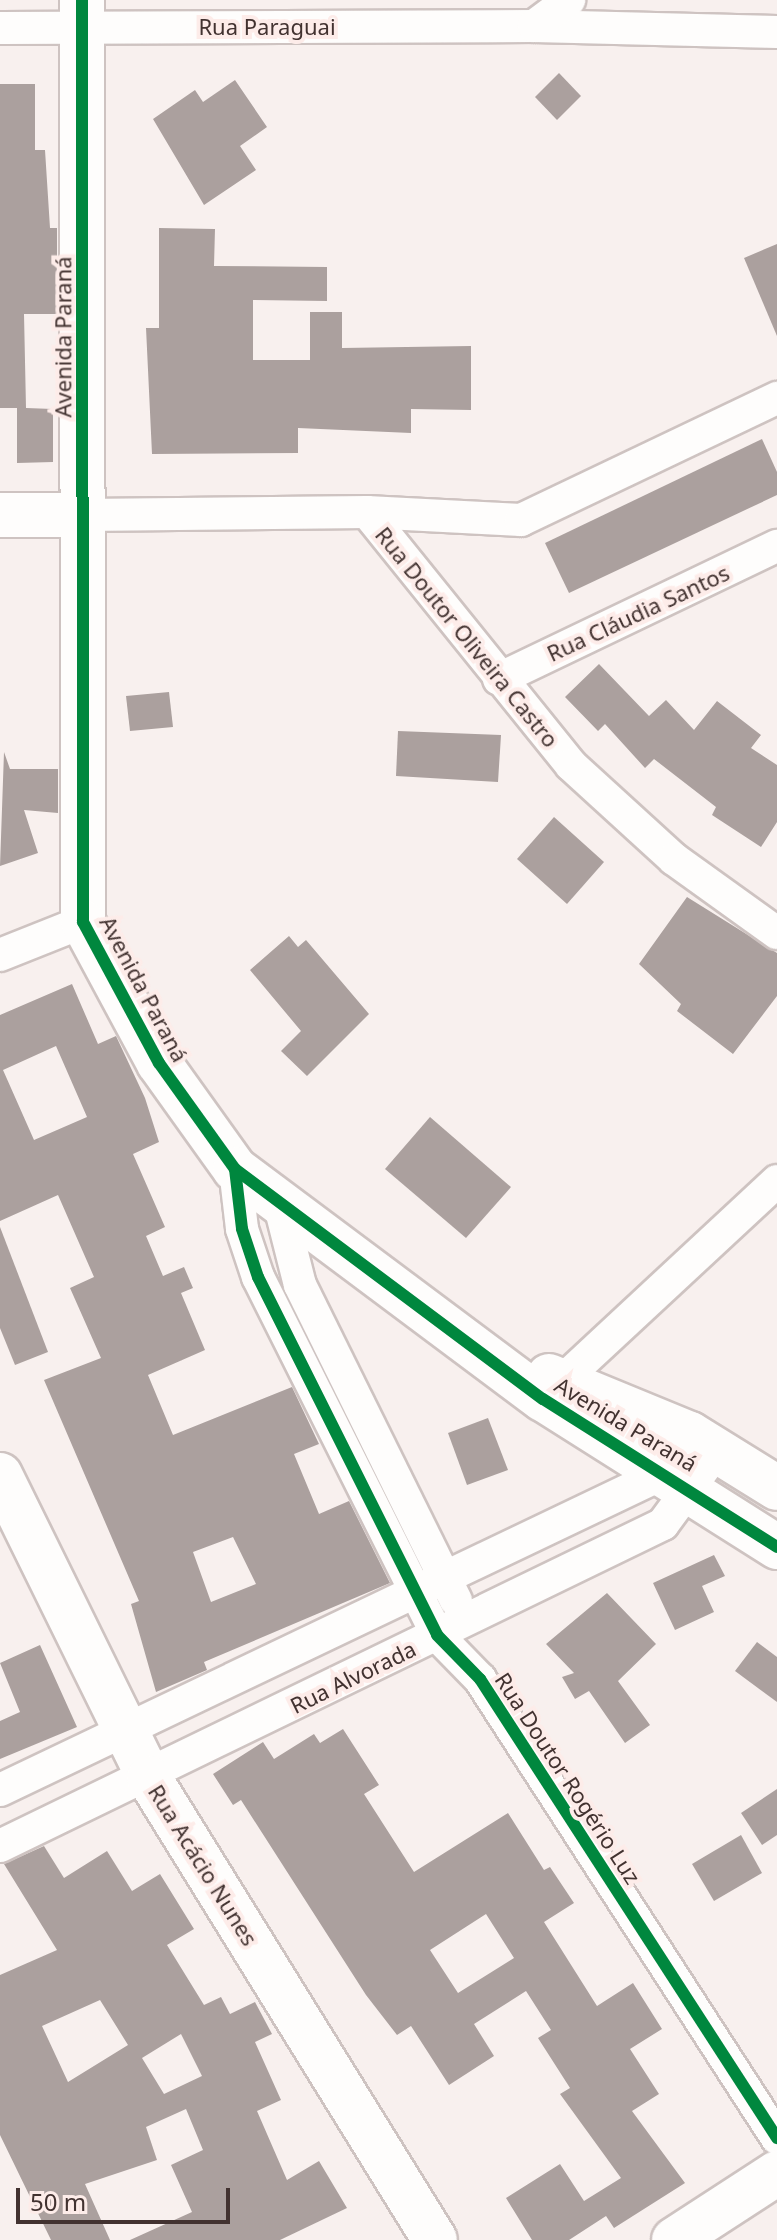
<!DOCTYPE html>
<meta charset="utf-8">
<style>
body{margin:0}
#map{position:relative;width:777px;height:2240px;overflow:hidden;background:#f8f0ee;font-family:"Noto Sans",sans-serif}
div>[style]{position:absolute}
[style*='--x']{left:calc(var(--x)*1px);top:calc(var(--y)*1px);width:calc(var(--w)*1px);rotate:calc(var(--a)*1deg)}
.building>*{inset:0;background:#aba09e}
.roads{filter:drop-shadow(2px 0 #cec3c1) drop-shadow(-2px 0 #cec3c1) drop-shadow(0 2px #cec3c1) drop-shadow(0 -2px #cec3c1)}
.street>*{height:32px;margin:-16px;padding:0 16px;transform-origin:16px;border-radius:16px;background:#fefdfc}
.secondary>*{height:44px;margin:-22px;padding:0 22px;transform-origin:22px;border-radius:22px;background:#fefdfc}
.cycleway>*{height:12px;margin:-6px;padding:0 6px;transform-origin:6px;border-radius:6px;background:#00873e}
span{translate:-50% -50%;white-space:nowrap;text-align:center;line-height:1.15;-webkit-text-stroke:8px #fdece9;paint-order:stroke}
.street-label{font-size:22px;color:#423230}
.scale{position:absolute;left:16px;top:2188px;width:214px;height:36px;box-sizing:border-box;border:4px solid #423230;border-top:0;padding-left:10px;font-size:24px;line-height:28px;white-space:nowrap;color:#423230;-webkit-text-stroke:6px #fdece9;paint-order:stroke}
</style>
<div id="map">
<div class="building">
<i style="clip-path:polygon(559px 73px,581px 96px,557px 120px,535px 97px)"></i>
<i style="clip-path:polygon(235px 80px,267px 127px,240px 146px,256px 170px,204px 205px,153px 119px,195px 90px,203px 102px)"></i>
<i style="clip-path:polygon(0 84px,35px 84px,35px 150px,45px 150px,50px 228px,57px 228px,57px 314px,24px 314px,26px 408px,53px 409px,53px 462px,17px 463px,17px 408px,0 408px)"></i>
<i style="clip-path:polygon(159px 228px,215px 229px,214px 266px,327px 267px,327px 301px,253px 300px,253px 360px,310px 360px,310px 312px,342px 312px,342px 348px,471px 346px,471px 410px,411px 409px,411px 433px,298px 428px,298px 453px,152px 454px,146px 328px,159px 328px)"></i>
<i style="clip-path:polygon(777px 244px,777px 336px,744px 258px)"></i>
<i style="clip-path:polygon(762px 439px,777px 472px,777px 495px,569px 593px,545px 543px)"></i>
<i style="clip-path:polygon(599px 664px,649px 716px,666px 700px,694px 730px,717px 701px,761px 735px,751px 748px,777px 765px,777px 822px,761px 847px,712px 815px,716px 807px,654px 759px,645px 768px,605px 724px,598px 731px,565px 697px)"></i>
<i style="clip-path:polygon(169px 692px,173px 727px,130px 731px,126px 696px)"></i>
<i style="clip-path:polygon(398px 731px,501px 735px,498px 782px,396px 776px)"></i>
<i style="clip-path:polygon(4px 752px,10px 769px,58px 769px,58px 813px,24px 810px,38px 853px,0 866px)"></i>
<i style="clip-path:polygon(554px 817px,604px 862px,567px 904px,517px 859px)"></i>
<i style="clip-path:polygon(687px 897px,777px 953px,777px 996px,733px 1054px,677px 1011px,681px 1004px,639px 964px)"></i>
<i style="clip-path:polygon(289px 936px,298px 947px,306px 940px,369px 1014px,307px 1076px,281px 1051px,301px 1031px,250px 970px)"></i>
<i style="clip-path:polygon(evenodd,72px 984px,98px 1044px,116px 1036px,145px 1098px,159px 1142px,133px 1154px,165px 1227px,146px 1236px,163px 1276px,184px 1267px,193px 1288px,181px 1293px,205px 1350px,148px 1375px,173px 1435px,292px 1387px,319px 1444px,294px 1454px,319px 1514px,349px 1501px,390px 1583px,204px 1662px,207px 1670px,156px 1692px,131px 1604px,139px 1601px,44px 1380px,101px 1358px,70px 1288px,94px 1277px,58px 1195px,0 1221px,0 1015px,72px 984px,56px 1046px,87px 1117px,34px 1140px,3px 1070px,56px 1046px,72px 984px,233px 1537px,256px 1584px,211px 1602px,193px 1552px,233px 1537px)"></i>
<i style="clip-path:polygon(430px 1117px,511px 1187px,466px 1238px,385px 1169px)"></i>
<i style="clip-path:polygon(0 1227px,48px 1352px,15px 1365px,0 1328px)"></i>
<i style="clip-path:polygon(488px 1418px,508px 1470px,467px 1485px,448px 1433px)"></i>
<i style="clip-path:polygon(714px 1555px,725px 1576px,702px 1586px,714px 1612px,675px 1630px,653px 1583px)"></i>
<i style="clip-path:polygon(607px 1593px,656px 1644px,618px 1681px,650px 1725px,625px 1743px,589px 1691px,575px 1699px,562px 1677px,574px 1673px,546px 1644px)"></i>
<i style="clip-path:polygon(757px 1642px,777px 1657px,777px 1702px,735px 1671px)"></i>
<i style="clip-path:polygon(40px 1645px,77px 1727px,0 1759px,0 1721px,20px 1712px,0 1663px)"></i>
<i style="clip-path:polygon(evenodd,343px 1729px,379px 1785px,364px 1794px,414px 1872px,508px 1813px,544px 1870px,550px 1867px,574px 1903px,544px 1922px,597px 2006px,633px 1983px,662px 2029px,630px 2049px,659px 2094px,632px 2111px,685px 2183px,614px 2228px,606px 2216px,569px 2240px,532px 2240px,506px 2198px,560px 2164px,584px 2201px,621px 2178px,560px 2094px,570px 2088px,538px 2038px,551px 2030px,526px 1991px,474px 2024px,494px 2056px,449px 2085px,411px 2026px,397px 2035px,366px 1995px,241px 1800px,233px 1805px,213px 1774px,263px 1742px,274px 1759px,314px 1734px,320px 1743px,343px 1729px,486px 1914px,514px 1958px,458px 1993px,430px 1950px,486px 1914px)"></i>
<i style="clip-path:polygon(777px 1789px,777px 1835px,762px 1845px,741px 1813px)"></i>
<i style="clip-path:polygon(741px 1835px,762px 1873px,714px 1901px,692px 1864px)"></i>
<i style="clip-path:polygon(evenodd,44px 1846px,64px 1878px,107px 1851px,132px 1891px,160px 1874px,194px 1929px,167px 1945px,204px 2005px,221px 1997px,230px 2014px,255px 2002px,272px 2034px,255px 2042px,281px 2100px,257px 2111px,287px 2180px,319px 2161px,347px 2208px,280px 2240px,130px 2240px,192px 2212px,171px 2165px,203px 2150px,186px 2109px,146px 2127px,157px 2160px,85px 2184px,110px 2240px,51px 2240px,0 2135px,0 1975px,57px 1950px,4px 1864px,44px 1846px,100px 2000px,128px 2045px,68px 2082px,42px 2026px,100px 2000px,44px 1846px,181px 2034px,202px 2076px,164px 2094px,142px 2058px,181px 2034px)"></i>
</div>
<div class="roads">
<div class="street">
<i style="--x:534;--y:26;--w:243;--a:1.4"></i>
<i style="--x:0;--y:28;--w:534;--a:-0.21"></i>
<i style="--x:534;--y:26;--w:44;--a:-36.6"></i>
<i style="--x:367;--y:512;--w:154;--a:3"></i>
<i style="--x:521;--y:520;--w:284;--a:-25.5"></i>
<i style="--x:84;--y:515;--w:283;--a:-0.6"></i>
<i style="--x:367;--y:512;--w:325;--a:51.1"></i>
<i style="--x:571;--y:765;--w:139;--a:42.4"></i>
<i style="--x:674;--y:859;--w:127;--a:35.7"></i>
<i style="--x:499;--y:679;--w:308;--a:-25.6"></i>
<i style="--x:0;--y:955;--w:89;--a:-21.7"></i>
<i style="--x:235;--y:1169;--w:60;--a:83.3"></i>
<i style="--x:242;--y:1229;--w:51;--a:71.6"></i>
<i style="--x:258;--y:1277;--w:400;--a:63.4"></i>
<i style="--x:437;--y:1635;--w:62;--a:45.7"></i>
<i style="--x:480;--y:1679;--w:547;--a:57.09"></i>
<i style="--x:280;--y:1206;--w:81;--a:75.8"></i>
<i style="--x:300;--y:1285;--w:352;--a:63.7"></i>
<i style="--x:548;--y:1394;--w:313;--a:-42.9"></i>
<i style="--x:0;--y:1790;--w:738;--a:-25.52"></i>
<i style="--x:666;--y:1472;--w:45;--a:-57.7"></i>
<i style="--x:0;--y:1846;--w:737;--a:-25.9"></i>
<i style="--x:663;--y:1524;--w:93;--a:-53.7"></i>
</div>
<div class="secondary">
<i style="--x:82;--y:0;--w:922;--a:89.94"></i>
<i style="--x:83;--y:922;--w:160;--a:61.7"></i>
<i style="--x:159;--y:1063;--w:130;--a:54.4"></i>
<i style="--x:235;--y:1169;--w:384;--a:36.8"></i>
<i style="--x:543;--y:1399;--w:277;--a:32.3"></i>
<i style="--x:0;--y:515;--w:84;--a:0"></i>
<i style="--x:549;--y:1376;--w:152;--a:22.4"></i>
<i style="--x:690;--y:1434;--w:102;--a:31.8"></i>
<i style="--x:0;--y:1475;--w:338;--a:63.8"></i>
<i style="--x:149;--y:1778;--w:543;--a:58.24"></i>
<i style="--x:674;--y:2240;--w:123;--a:-33"></i>
</div>
</div>
<div class="cycleway">
<i style="--x:82;--y:0;--w:922;--a:89.94"></i>
<i style="--x:83;--y:922;--w:160;--a:61.7"></i>
<i style="--x:159;--y:1063;--w:130;--a:54.4"></i>
<i style="--x:235;--y:1169;--w:384;--a:36.8"></i>
<i style="--x:543;--y:1399;--w:277;--a:32.3"></i>
<i style="--x:235;--y:1169;--w:60;--a:83.3"></i>
<i style="--x:242;--y:1229;--w:51;--a:71.6"></i>
<i style="--x:258;--y:1277;--w:400;--a:63.4"></i>
<i style="--x:437;--y:1635;--w:62;--a:45.7"></i>
<i style="--x:480;--y:1679;--w:547;--a:57.09"></i>
</div>
<div class="street-label">
<span style="left:267px;top:27px">Rua Paraguai</span>
<span style="left:63px;top:337px;rotate:-90deg">Avenida Paraná</span>
<span style="left:638px;top:613px;rotate:-25deg">Rua Cláudia Santos</span>
<span style="left:467px;top:637px;rotate:51deg">Rua Doutor Oliveira Castro</span>
<span style="left:144px;top:989px;rotate:62deg">Avenida Paraná</span>
<span style="left:626px;top:1424px;rotate:31deg">Avenida Paraná</span>
<span style="left:353px;top:1677px;rotate:-26deg">Rua Alvorada</span>
<span style="left:568px;top:1778px;rotate:57deg">Rua Doutor Rogério Luz</span>
<span style="left:203px;top:1865px;rotate:58deg">Rua Acácio Nunes</span>
</div>
<div class="scale">50 m</div>
</div>
